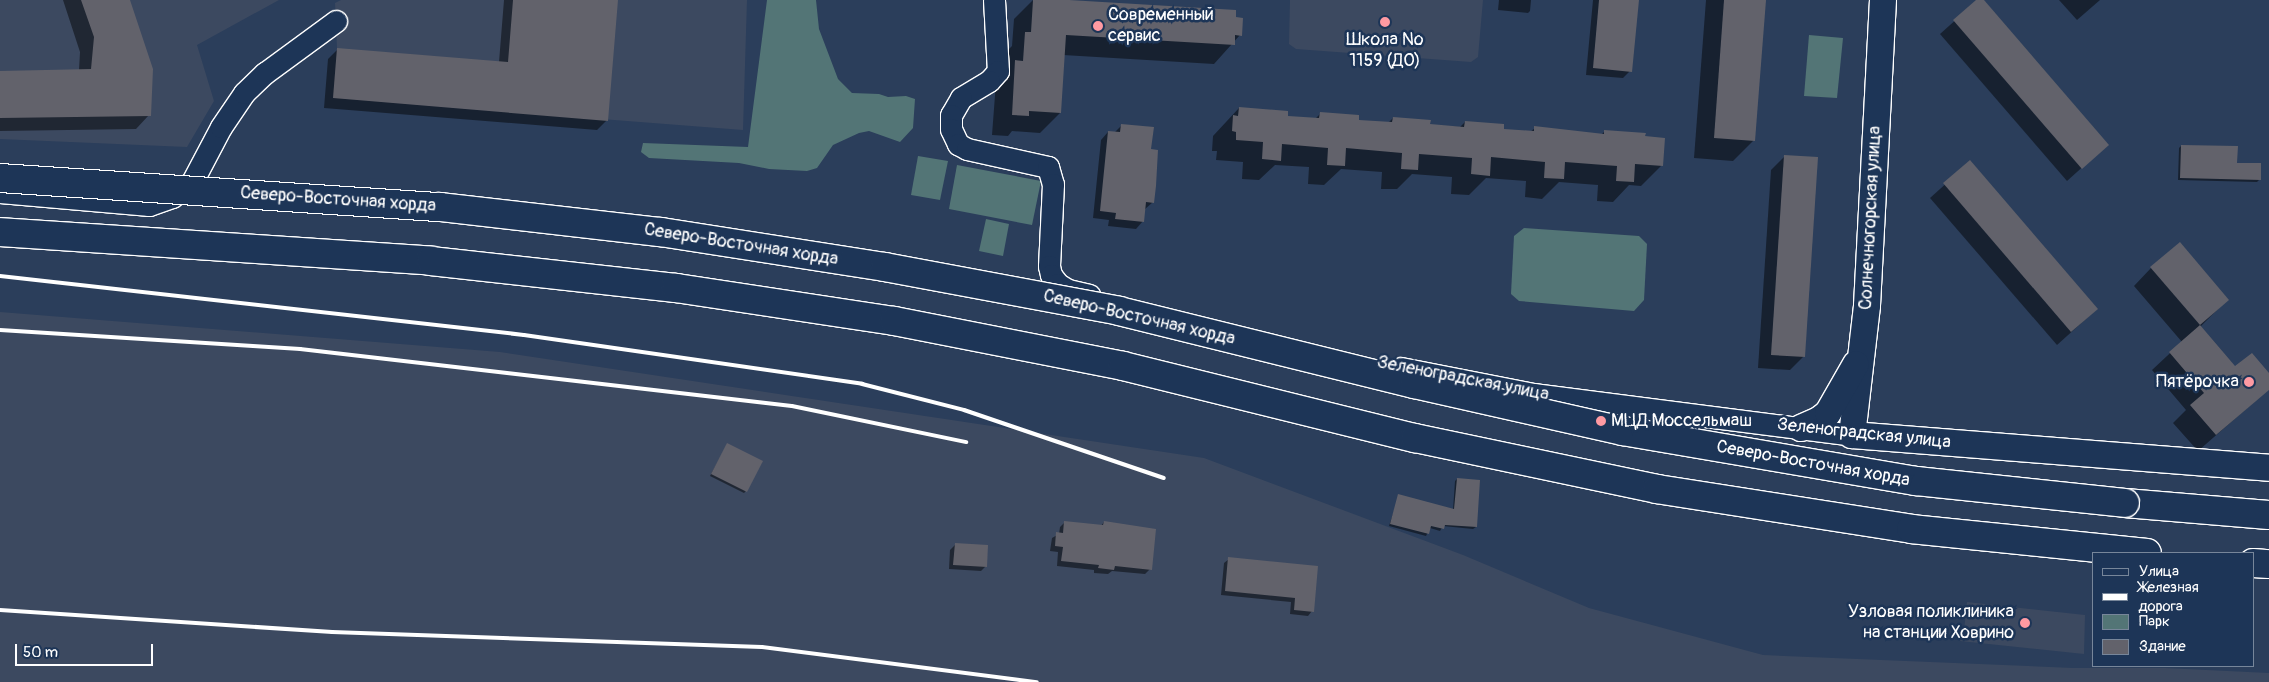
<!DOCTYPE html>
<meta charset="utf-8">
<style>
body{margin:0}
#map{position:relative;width:2269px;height:682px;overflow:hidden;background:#2b3e5b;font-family:Pangolin,sans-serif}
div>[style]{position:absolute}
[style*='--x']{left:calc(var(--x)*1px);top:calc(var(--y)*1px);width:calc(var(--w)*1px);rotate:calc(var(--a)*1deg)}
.built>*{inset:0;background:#3c4960}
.green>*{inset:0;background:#537576}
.shadow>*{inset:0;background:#0007}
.building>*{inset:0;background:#62626b}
.roads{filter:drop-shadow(1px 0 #fff) drop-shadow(-1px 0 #fff) drop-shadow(0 1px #fff) drop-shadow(0 -1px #fff)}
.minor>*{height:21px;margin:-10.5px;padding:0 10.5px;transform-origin:10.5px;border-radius:10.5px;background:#1d3557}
.tertiary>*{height:26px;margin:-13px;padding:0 13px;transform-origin:13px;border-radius:13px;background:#1d3557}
.primary>*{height:28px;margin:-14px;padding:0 14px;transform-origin:14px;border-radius:14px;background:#1d3557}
.rail>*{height:4px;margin:-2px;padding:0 2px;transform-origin:2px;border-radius:2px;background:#fff}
.bridges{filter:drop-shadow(1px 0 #fff) drop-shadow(-1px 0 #fff) drop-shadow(0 1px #fff) drop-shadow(0 -1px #fff)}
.primary-bridge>*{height:28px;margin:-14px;padding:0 14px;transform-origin:14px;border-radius:14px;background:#1d3557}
.dots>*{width:14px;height:14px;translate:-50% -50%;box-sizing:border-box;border:2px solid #1d3557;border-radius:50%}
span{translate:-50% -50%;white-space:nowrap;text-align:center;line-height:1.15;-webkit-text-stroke:5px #1d3557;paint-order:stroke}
.poi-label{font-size:18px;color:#fff}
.left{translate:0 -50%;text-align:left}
.right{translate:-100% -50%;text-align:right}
.street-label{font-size:18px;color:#fff}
.legend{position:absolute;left:2092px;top:552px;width:162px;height:115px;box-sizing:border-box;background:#1d3557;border:1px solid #77869a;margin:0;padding:6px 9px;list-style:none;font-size:15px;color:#fff}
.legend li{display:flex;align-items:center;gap:10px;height:25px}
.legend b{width:25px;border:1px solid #77869a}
.scale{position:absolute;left:15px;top:644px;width:138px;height:22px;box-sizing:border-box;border:2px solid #fff;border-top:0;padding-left:6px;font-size:15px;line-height:18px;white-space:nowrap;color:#fff;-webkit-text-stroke:4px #1d3557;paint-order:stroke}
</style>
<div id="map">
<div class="built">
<i style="clip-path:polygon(0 0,279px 0,197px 45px,214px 101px,187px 147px,0 139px)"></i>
<i style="clip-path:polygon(341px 0,747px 0,743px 130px,333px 98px,337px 48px,335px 3px)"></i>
<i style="clip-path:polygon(1290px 0,1483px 0,1478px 57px,1471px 62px,1296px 49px,1289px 44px)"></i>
<i style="clip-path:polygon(0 312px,500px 352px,1204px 458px,1463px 555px,1589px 608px,1763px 655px,2073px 668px,2165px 668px,2269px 673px,2269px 682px,0 682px)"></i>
<i style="clip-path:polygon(1967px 602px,2085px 615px,2084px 654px,1960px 641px,1961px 631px,1964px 631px)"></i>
</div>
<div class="green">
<i style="clip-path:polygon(767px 0,816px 0,819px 29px,838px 79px,852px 93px,879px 94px,888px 97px,906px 96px,915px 99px,913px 128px,900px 142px,869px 131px,859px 133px,833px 145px,817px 168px,807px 171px,769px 169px,739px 163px,649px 158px,641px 152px,643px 143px,748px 147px)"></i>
<i style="clip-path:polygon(1809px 35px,1843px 38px,1837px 98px,1804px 96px)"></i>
<i style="clip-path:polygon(918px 156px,948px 161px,940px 200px,911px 195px)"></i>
<i style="clip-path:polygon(957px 165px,1041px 181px,1032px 225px,949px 209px)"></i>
<i style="clip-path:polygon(986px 219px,1009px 224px,1003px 256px,979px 251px)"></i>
<i style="clip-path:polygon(1524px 228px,1639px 236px,1647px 244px,1644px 300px,1634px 311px,1519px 301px,1511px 294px,1514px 236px)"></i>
</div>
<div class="shadow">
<i style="clip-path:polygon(63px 0,129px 0,149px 115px,136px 129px,0 131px,0 72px,79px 70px,80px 52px)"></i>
<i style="clip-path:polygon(504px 0,617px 0,607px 120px,597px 130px,324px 108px,328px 59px,338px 49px,499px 62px)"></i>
<i style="clip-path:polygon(1033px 0,1234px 18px,1240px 35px,1214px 64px,1063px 55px,1060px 113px,1040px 133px,1012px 131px,1008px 136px,992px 135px,996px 82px,1005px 53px,1012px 46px,1014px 19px)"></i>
<i style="clip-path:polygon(1499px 0,1531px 0,1530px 11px,1528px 13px,1498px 10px)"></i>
<i style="clip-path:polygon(1593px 0,1637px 0,1630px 71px,1623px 78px,1586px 75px)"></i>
<i style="clip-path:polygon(1706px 0,1764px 0,1753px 141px,1733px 161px,1694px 158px)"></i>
<i style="clip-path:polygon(1978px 0,1982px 0,2107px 145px,2067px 181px,1940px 34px)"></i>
<i style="clip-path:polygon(2059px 0,2100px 0,2077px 20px)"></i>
<i style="clip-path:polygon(1239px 108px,1287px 117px,1315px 119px,1320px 114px,1358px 121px,1388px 123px,1393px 118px,1429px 125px,1460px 127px,1465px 122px,1502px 130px,1530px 132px,1535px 128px,1601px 135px,1604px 132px,1644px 137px,1661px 166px,1641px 186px,1629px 185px,1613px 202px,1597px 201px,1598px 185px,1559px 182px,1542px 199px,1525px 197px,1526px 181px,1486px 178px,1469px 195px,1451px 194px,1452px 177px,1412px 174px,1397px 189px,1381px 189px,1382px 172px,1341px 169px,1324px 185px,1308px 184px,1309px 167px,1275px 165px,1259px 180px,1242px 179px,1243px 162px,1216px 160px,1217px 151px,1212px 151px,1213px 136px)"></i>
<i style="clip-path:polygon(1121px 126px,1150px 150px,1153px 202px,1144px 210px,1143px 221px,1136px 229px,1108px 226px,1109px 220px,1093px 218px,1101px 140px,1108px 132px,1114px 133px)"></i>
<i style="clip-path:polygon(2181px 146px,2236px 164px,2259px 180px,2257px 182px,2178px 180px,2179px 148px)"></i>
<i style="clip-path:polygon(1785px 156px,1804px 356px,1790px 370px,1758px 368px,1771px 170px)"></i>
<i style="clip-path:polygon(1970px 162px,2097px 309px,2057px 345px,1930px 198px)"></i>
<i style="clip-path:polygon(2151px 268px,2227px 300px,2200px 327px,2235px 368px,2269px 375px,2269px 389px,2198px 451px,2173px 423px,2186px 410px,2152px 370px,2182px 342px,2134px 286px)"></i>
<i style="clip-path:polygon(727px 445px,746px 491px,744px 493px,710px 476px)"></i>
<i style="clip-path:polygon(1457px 479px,1476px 527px,1473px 529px,1443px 526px,1440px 531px,1430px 528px,1426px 536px,1389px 526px,1399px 496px,1453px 510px,1455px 481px)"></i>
<i style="clip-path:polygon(1065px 522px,1101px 526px,1104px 522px,1150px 569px,1145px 574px,1112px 571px,1108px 574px,1094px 573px,1094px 570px,1057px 566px,1058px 552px,1050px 551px,1052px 538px,1059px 534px,1060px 527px)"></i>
<i style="clip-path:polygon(955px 545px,986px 566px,981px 571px,949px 569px,950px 550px)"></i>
<i style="clip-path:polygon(1229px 559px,1317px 567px,1312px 611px,1308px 616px,1290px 614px,1291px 602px,1221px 595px,1224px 563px)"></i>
</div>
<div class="building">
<i style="clip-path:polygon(81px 0,130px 0,153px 69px,151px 116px,0 118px,0 71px,91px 69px,94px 37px)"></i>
<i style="clip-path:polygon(513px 0,618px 0,608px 121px,333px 98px,337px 48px,508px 62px)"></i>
<i style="clip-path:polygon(1033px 0,1069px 0,1236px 10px,1236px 17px,1243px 18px,1242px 36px,1235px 35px,1235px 45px,1066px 35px,1061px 113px,1029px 111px,1029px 116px,1012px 115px,1015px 60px,1023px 61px,1025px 32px,1031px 32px)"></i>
<i style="clip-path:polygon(1599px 0,1639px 0,1632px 72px,1593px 68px)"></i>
<i style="clip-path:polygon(1724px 0,1766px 0,1755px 141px,1714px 138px)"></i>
<i style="clip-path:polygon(1976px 0,1984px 0,2109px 145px,2082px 169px,1953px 20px)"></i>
<i style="clip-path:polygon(1239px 107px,1288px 111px,1288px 116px,1319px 118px,1320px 112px,1359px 115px,1359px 120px,1392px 122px,1393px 117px,1431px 120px,1430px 124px,1464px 127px,1465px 121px,1504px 124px,1504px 129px,1534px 131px,1534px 126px,1604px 134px,1604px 130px,1646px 133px,1645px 136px,1665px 138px,1663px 166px,1635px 164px,1634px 182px,1616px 181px,1617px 166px,1565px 162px,1564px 179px,1544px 178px,1545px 162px,1491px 157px,1490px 176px,1471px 174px,1472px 158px,1419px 154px,1418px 170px,1401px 169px,1402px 153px,1346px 148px,1345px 166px,1327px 165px,1328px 148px,1282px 144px,1281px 161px,1262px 159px,1263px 142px,1236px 140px,1236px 132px,1232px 131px,1233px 115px,1238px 116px)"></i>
<i style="clip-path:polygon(1121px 124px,1154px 127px,1151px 149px,1158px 150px,1156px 186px,1154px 203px,1146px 202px,1144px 222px,1115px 219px,1116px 213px,1100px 211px,1108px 131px,1120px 132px)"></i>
<i style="clip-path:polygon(2181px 145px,2238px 146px,2237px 163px,2261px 163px,2261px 180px,2180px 178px)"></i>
<i style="clip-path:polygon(1784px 155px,1818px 157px,1805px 357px,1771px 355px)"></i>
<i style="clip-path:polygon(1970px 160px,2098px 309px,2071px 332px,1943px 183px)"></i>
<i style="clip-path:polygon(2180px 242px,2229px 300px,2200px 325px,2150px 267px)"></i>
<i style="clip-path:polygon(2200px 325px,2235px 366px,2252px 353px,2269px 373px,2269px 390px,2216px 435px,2190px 405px,2204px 393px,2169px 352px)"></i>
<i style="clip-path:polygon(727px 443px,763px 461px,747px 492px,711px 474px)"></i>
<i style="clip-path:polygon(1457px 478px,1480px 480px,1477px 527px,1445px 525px,1444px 529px,1431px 526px,1429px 534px,1390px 524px,1398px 494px,1454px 509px)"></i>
<i style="clip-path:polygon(1064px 521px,1103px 525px,1104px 521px,1156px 529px,1152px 570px,1115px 566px,1114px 570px,1098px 568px,1099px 565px,1061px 561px,1063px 547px,1055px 546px,1056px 532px,1063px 533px)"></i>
<i style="clip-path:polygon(955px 543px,988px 545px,987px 567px,953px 565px)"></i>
<i style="clip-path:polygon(1228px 557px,1318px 566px,1314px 612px,1294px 610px,1295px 598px,1225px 591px)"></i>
</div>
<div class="roads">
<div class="minor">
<i style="--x:994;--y:0;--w:71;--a:86.8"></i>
<i style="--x:998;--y:71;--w:13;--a:132"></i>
<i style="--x:989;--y:81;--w:33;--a:149"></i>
<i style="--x:961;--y:98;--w:20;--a:120"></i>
<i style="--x:951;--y:115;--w:14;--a:90"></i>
<i style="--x:951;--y:129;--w:17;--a:65"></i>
<i style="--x:958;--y:144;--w:10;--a:29"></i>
<i style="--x:967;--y:149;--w:83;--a:12.5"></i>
<i style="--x:1048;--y:167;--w:18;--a:74"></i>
<i style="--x:1053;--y:184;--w:82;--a:92.8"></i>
<i style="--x:1049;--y:266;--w:9;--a:77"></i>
<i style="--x:1051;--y:275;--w:11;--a:52"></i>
<i style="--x:1058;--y:284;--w:12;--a:31"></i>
<i style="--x:1068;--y:290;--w:22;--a:13"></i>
<i style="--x:0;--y:192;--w:150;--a:5"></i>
<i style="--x:149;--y:205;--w:24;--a:-19"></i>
<i style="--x:172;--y:197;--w:25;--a:-37"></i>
<i style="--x:192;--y:182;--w:62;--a:-62.2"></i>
<i style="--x:221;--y:127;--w:41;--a:-55.9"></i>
<i style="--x:244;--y:93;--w:29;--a:-44"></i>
<i style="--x:265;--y:73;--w:88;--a:-36.2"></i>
<i style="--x:1401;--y:368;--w:135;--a:11.1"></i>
<i style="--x:1533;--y:394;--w:322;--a:7.3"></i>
</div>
<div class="tertiary">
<i style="--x:1883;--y:0;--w:306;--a:93"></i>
<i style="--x:1867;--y:306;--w:130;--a:96.6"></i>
<i style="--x:1852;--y:435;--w:418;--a:4.5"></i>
<i style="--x:1801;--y:428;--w:20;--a:-24"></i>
<i style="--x:1819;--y:420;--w:11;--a:-38"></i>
<i style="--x:1828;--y:413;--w:56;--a:-60.3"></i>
</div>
<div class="primary">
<i style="--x:0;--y:232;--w:432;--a:3.8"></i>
<i style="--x:431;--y:261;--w:246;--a:6.3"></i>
<i style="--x:676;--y:288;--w:220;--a:8.6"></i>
<i style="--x:894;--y:321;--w:233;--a:11.1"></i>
<i style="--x:1123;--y:366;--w:301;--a:13.9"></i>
<i style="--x:1415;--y:438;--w:247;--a:11.9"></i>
<i style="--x:1657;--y:489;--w:257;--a:8.9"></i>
<i style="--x:1911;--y:529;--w:237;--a:5.8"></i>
<i style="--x:2125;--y:503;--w:144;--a:4.8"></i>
<i style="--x:2253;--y:563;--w:16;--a:4"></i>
</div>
</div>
<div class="rail">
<i style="--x:0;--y:276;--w:527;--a:6.42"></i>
<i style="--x:524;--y:335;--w:342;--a:8.2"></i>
<i style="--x:862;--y:384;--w:105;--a:14.3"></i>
<i style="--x:964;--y:410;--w:211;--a:18.8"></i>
<i style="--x:0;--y:330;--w:301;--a:3.6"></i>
<i style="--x:300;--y:349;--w:495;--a:6.6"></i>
<i style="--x:792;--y:406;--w:178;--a:11.7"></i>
<i style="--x:0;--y:610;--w:333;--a:3.8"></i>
<i style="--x:332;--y:632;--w:430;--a:2"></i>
<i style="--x:762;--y:647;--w:277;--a:7.3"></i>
</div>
<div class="bridges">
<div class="primary-bridge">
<i style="--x:0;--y:178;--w:441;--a:3.8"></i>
<i style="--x:440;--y:207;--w:222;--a:6.5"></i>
<i style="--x:661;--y:232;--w:227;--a:8.9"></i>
<i style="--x:885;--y:267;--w:238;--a:10.6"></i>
<i style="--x:1119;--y:311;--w:304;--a:13.9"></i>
<i style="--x:1414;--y:384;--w:214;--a:12.7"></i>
<i style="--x:1623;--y:431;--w:297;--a:9.7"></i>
<i style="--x:1916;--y:481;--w:210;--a:6"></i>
</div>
</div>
<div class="dots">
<i style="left:1385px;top:22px;background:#ff9aa2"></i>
<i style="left:1098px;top:26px;background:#ff9aa2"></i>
<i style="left:2249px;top:382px;background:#ff9aa2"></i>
<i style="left:1601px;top:421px;background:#ff9aa2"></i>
<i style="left:2025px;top:623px;background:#ff9aa2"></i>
</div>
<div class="poi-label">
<span class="left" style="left:1108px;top:26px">Современный<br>сервис</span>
<span style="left:1385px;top:51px">Школа №<br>1159 (ДО)</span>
<span class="right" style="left:2239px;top:382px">Пятёрочка</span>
<span class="left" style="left:1611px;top:421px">МЦД Моссельмаш</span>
<span class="right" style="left:2014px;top:623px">Узловая поликлиника<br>на станции Ховрино</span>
</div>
<div class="street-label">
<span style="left:338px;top:200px;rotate:4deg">Северо-Восточная хорда</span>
<span style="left:1871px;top:218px;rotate:-87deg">Солнечногорская улица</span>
<span style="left:741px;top:245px;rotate:9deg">Северо-Восточная хорда</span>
<span style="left:1139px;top:318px;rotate:13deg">Северо-Восточная хорда</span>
<span style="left:1463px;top:379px;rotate:11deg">Зеленоградская улица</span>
<span style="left:1864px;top:434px;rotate:6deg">Зеленоградская улица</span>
<span style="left:1813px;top:464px;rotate:10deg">Северо-Восточная хорда</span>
</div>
<ul class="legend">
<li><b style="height:6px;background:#1d3557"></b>Улица</li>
<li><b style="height:6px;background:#fff"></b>Железная дорога</li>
<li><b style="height:14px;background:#537576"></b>Парк</li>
<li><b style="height:14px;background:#62626b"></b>Здание</li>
</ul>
<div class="scale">50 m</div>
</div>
